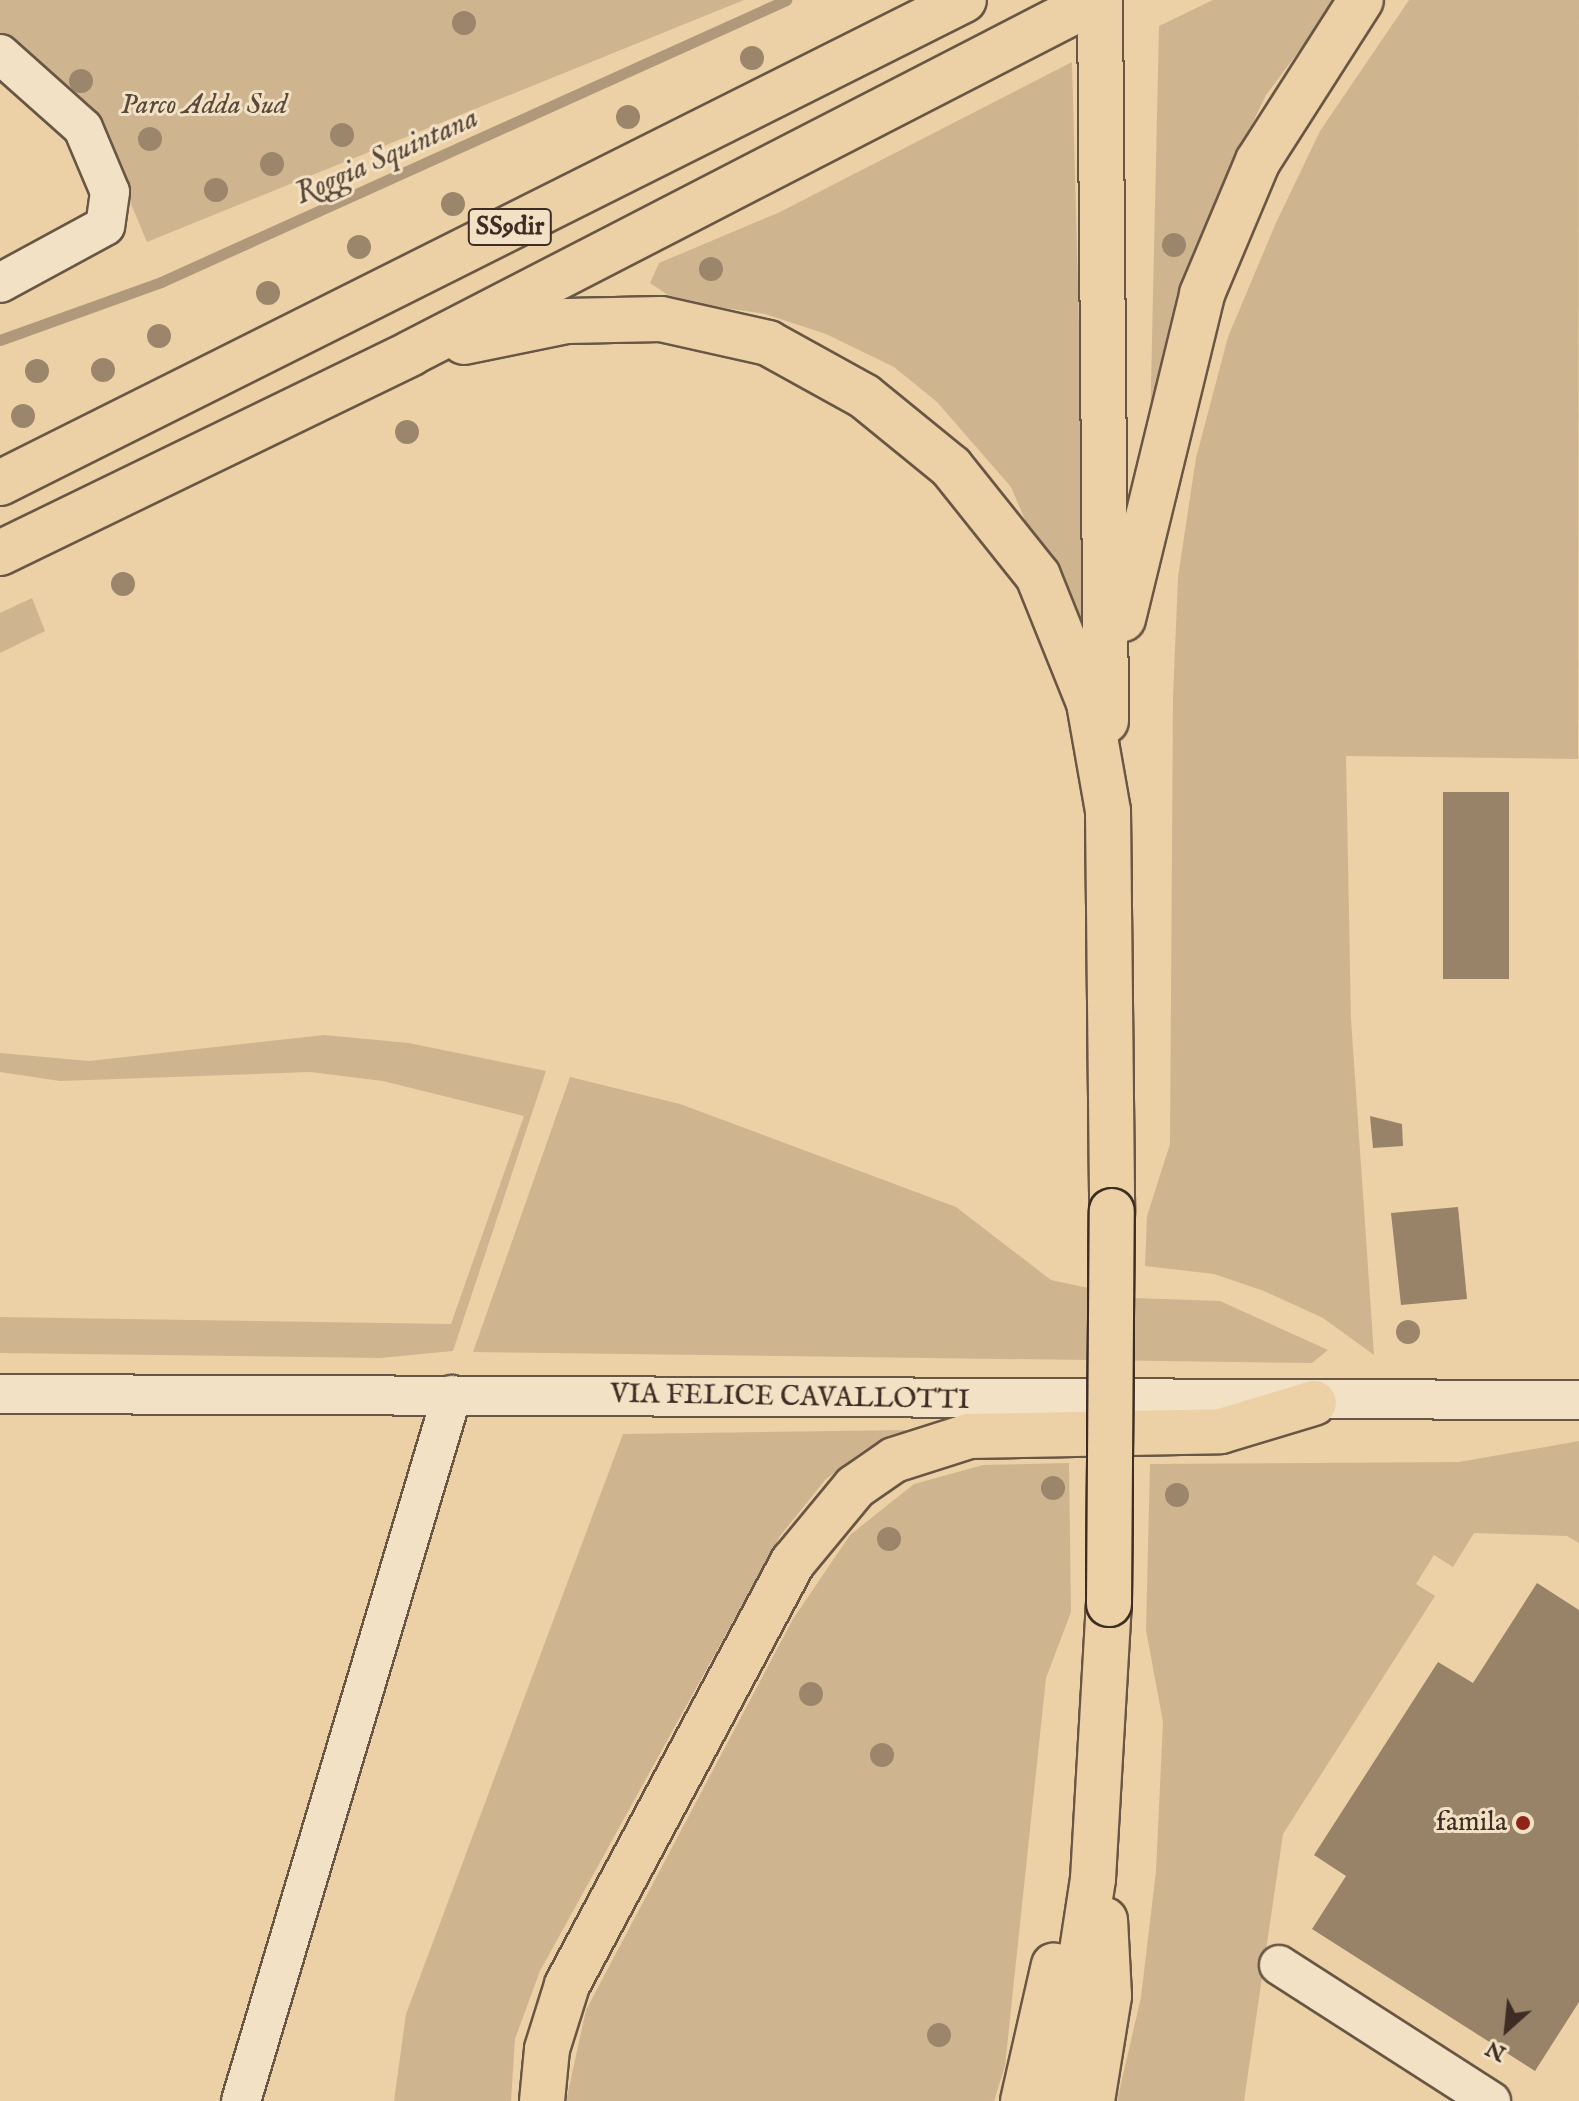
<!DOCTYPE html>
<style>
body{margin:0}
#map{position:relative;width:1579px;height:2101px;overflow:hidden;background:#ecd1a6;font-family:"IM FELL English",serif}
div>[style]{position:absolute}
[style*='--x']{left:calc(var(--x)*1px);top:calc(var(--y)*1px);width:calc(var(--w)*1px);rotate:calc(var(--a)*1deg)}
.green>*{inset:0;background:#ceb590}
.stream>*{height:11px;margin:-5.5px;padding:0 5.5px;transform-origin:5.5px;border-radius:5.5px;background:#b0997a}
.building>*{inset:0;background:#988268}
.roads{filter:drop-shadow(2px 0 #695644) drop-shadow(-2px 0 #695644) drop-shadow(0 2px #695644) drop-shadow(0 -2px #695644)}
.minor>*{height:38px;margin:-19px;padding:0 19px;transform-origin:19px;border-radius:19px;background:#f3e1c5}
.major>*{height:44px;margin:-22px;padding:0 22px;transform-origin:22px;border-radius:22px;background:#ecd1a6}
.highway>*{height:44px;margin:-22px;padding:0 22px;transform-origin:22px;border-radius:22px;background:#ecd1a6}
.bridges{filter:drop-shadow(2px 0 #3d2d24) drop-shadow(-2px 0 #3d2d24) drop-shadow(0 2px #3d2d24) drop-shadow(0 -2px #3d2d24)}
.major-bridge>*{height:44px;margin:-22px;padding:0 22px;transform-origin:22px;border-radius:22px;background:#ecd1a6}
.trees>*{width:24px;height:24px;margin:-12px;border-radius:50%;background:#9c866b}
.dots>*{width:22px;height:22px;translate:-50% -50%;box-sizing:border-box;border:4px solid #f3e1c5;border-radius:50%}
span{translate:-50% -50%;white-space:nowrap;text-align:center;line-height:1.15;-webkit-text-stroke:6px #f3e1c5;paint-order:stroke}
.shield-label span{padding:2px 6px;background:#f3e1c5;border:2px solid;border-radius:6px;-webkit-text-stroke-width:0}
.shield-label{font-size:26px;color:#3d2d24;font-weight:700}
.park-label{font-size:28px;color:#5a483a;font-style:italic}
.street-label{font-size:28px;color:#3d2d24}
.poi-label{font-size:28px;color:#3d2d24}
.right{translate:-100% -50%;text-align:right}
.water-label{font-size:30px;color:#5a483a;font-style:italic}
.north{position:absolute;left:1467px;top:1989px;width:80px;height:80px;-webkit-text-stroke:6px #f3e1c5;paint-order:stroke;rotate:207deg;font-size:22px;font-weight:700;line-height:32px;text-align:center;color:#3d2d24}
.north::after{content:'';display:block;margin:auto;width:28px;height:36px;background:#3d2d24;clip-path:polygon(50% 0,100% 100%,50% 72%,0 100%)}
</style>
<div id="map">
<div class="green">
<i style="clip-path:polygon(0 0,744px 0,147px 242px,99px 128px,0 39px)"></i>
<i style="clip-path:polygon(1213px 0,1337px 0,1266px 95px,1223px 185px,1185px 285px,1150px 429px,1159px 26px)"></i>
<i style="clip-path:polygon(1409px 0,1579px 0,1578px 759px,1346px 756px,1351px 1019px,1374px 1355px,1323px 1318px,1264px 1291px,1214px 1274px,1145px 1266px,1147px 1216px,1170px 1144px,1173px 697px,1178px 577px,1196px 458px,1228px 337px,1275px 225px,1320px 131px)"></i>
<i style="clip-path:polygon(1072px 62px,1087px 627px,1072px 630px,1011px 487px,937px 402px,894px 367px,826px 334px,765px 314px,677px 301px,650px 283px,659px 263px,780px 212px)"></i>
<i style="clip-path:polygon(32px 598px,45px 631px,0 653px,0 613px)"></i>
<i style="clip-path:polygon(324px 1035px,409px 1043px,546px 1071px,453px 1351px,380px 1358px,0 1353px,0 1317px,451px 1324px,524px 1116px,383px 1081px,310px 1072px,60px 1081px,0 1072px,0 1053px,89px 1061px)"></i>
<i style="clip-path:polygon(570px 1077px,680px 1104px,956px 1207px,1051px 1280px,1135px 1298px,1220px 1301px,1328px 1350px,1312px 1363px,473px 1352px)"></i>
<i style="clip-path:polygon(908px 1430px,864px 1450px,826px 1479px,780px 1536px,540px 1971px,515px 2039px,511px 2101px,394px 2101px,406px 2014px,623px 1434px)"></i>
<i style="clip-path:polygon(1579px 1441px,1579px 1543px,1567px 1536px,1474px 1533px,1453px 1567px,1434px 1555px,1416px 1584px,1435px 1596px,1283px 1834px,1244px 2101px,1117px 2101px,1141px 1997px,1156px 1871px,1163px 1722px,1146px 1630px,1150px 1464px,1459px 1462px)"></i>
<i style="clip-path:polygon(1069px 1463px,1071px 1612px,1046px 1678px,1005px 2066px,994px 2101px,566px 2101px,586px 2010px,793px 1619px,850px 1535px,914px 1484px,983px 1465px)"></i>
</div>
<div class="stream">
<i style="--x:0;--y:340;--w:171;--a:-19.8"></i>
<i style="--x:161;--y:282;--w:686;--a:-24.28"></i>
</div>
<div class="building">
<i style="clip-path:polygon(1443px 792px,1509px 792px,1509px 979px,1443px 979px)"></i>
<i style="clip-path:polygon(1370px 1116px,1402px 1124px,1403px 1146px,1373px 1148px)"></i>
<i style="clip-path:polygon(1458px 1207px,1467px 1299px,1401px 1305px,1391px 1213px)"></i>
<i style="clip-path:polygon(1537px 1583px,1579px 1610px,1579px 2002px,1535px 2071px,1312px 1929px,1346px 1876px,1314px 1855px,1438px 1662px,1473px 1683px)"></i>
</div>
<div class="roads">
<div class="minor">
<i style="--x:0;--y:54;--w:111;--a:41.7"></i>
<i style="--x:83;--y:128;--w:69;--a:67.1"></i>
<i style="--x:110;--y:192;--w:34;--a:98"></i>
<i style="--x:105;--y:226;--w:119;--a:151.5"></i>
<i style="--x:0;--y:1394;--w:1579;--a:0.22"></i>
<i style="--x:1279;--y:1965;--w:252;--a:32.7"></i>
<i style="--x:241;--y:2101;--w:737;--a:-73.36"></i>
</div>
<div class="major">
<i style="--x:1108;--y:811;--w:400;--a:89.4"></i>
<i style="--x:542;--y:2101;--w:52;--a:-84.5"></i>
<i style="--x:547;--y:2049;--w:67;--a:-72.6"></i>
<i style="--x:567;--y:1985;--w:480;--a:-61.9"></i>
<i style="--x:793;--y:1562;--w:97;--a:-50.4"></i>
<i style="--x:855;--y:1487;--w:47;--a:-34.7"></i>
<i style="--x:894;--y:1460;--w:79;--a:-17.7"></i>
<i style="--x:969;--y:1436;--w:252;--a:-1.1"></i>
<i style="--x:1221;--y:1431;--w:97;--a:-16.8"></i>
<i style="--x:1023;--y:2101;--w:139;--a:-77.2"></i>
<i style="--x:1059;--y:2101;--w:225;--a:-81.3"></i>
<i style="--x:1093;--y:1879;--w:275;--a:-86.7"></i>
<i style="--x:1092;--y:2101;--w:106;--a:-80.8"></i>
<i style="--x:1109;--y:1996;--w:76;--a:-93"></i>
</div>
<div class="highway">
<i style="--x:1100;--y:0;--w:721;--a:89.52"></i>
<i style="--x:464;--y:342;--w:105;--a:-11.5"></i>
<i style="--x:567;--y:321;--w:94;--a:-1.2"></i>
<i style="--x:661;--y:319;--w:110;--a:12.6"></i>
<i style="--x:768;--y:343;--w:110;--a:28.9"></i>
<i style="--x:864;--y:396;--w:112;--a:39.2"></i>
<i style="--x:951;--y:467;--w:139;--a:51.4"></i>
<i style="--x:1038;--y:576;--w:137;--a:68.1"></i>
<i style="--x:1089;--y:703;--w:110;--a:80"></i>
<i style="--x:0;--y:483;--w:1078;--a:-26.61"></i>
<i style="--x:0;--y:553;--w:457;--a:-25.9"></i>
<i style="--x:411;--y:353;--w:771;--a:-27.26"></i>
<i style="--x:1123;--y:619;--w:334;--a:-76.3"></i>
<i style="--x:1202;--y:294;--w:144;--a:-67.2"></i>
<i style="--x:1258;--y:161;--w:191;--a:-57.4"></i>
</div>
</div>
<div class="bridges">
<div class="major-bridge">
<i style="--x:1109;--y:1604;--w:393;--a:-89.6"></i>
</div>
</div>
<div class="trees">
<i style="left:464px;top:23px"></i>
<i style="left:752px;top:58px"></i>
<i style="left:81px;top:81px"></i>
<i style="left:628px;top:117px"></i>
<i style="left:342px;top:135px"></i>
<i style="left:150px;top:139px"></i>
<i style="left:272px;top:164px"></i>
<i style="left:216px;top:190px"></i>
<i style="left:453px;top:204px"></i>
<i style="left:1174px;top:245px"></i>
<i style="left:359px;top:247px"></i>
<i style="left:711px;top:269px"></i>
<i style="left:268px;top:293px"></i>
<i style="left:159px;top:336px"></i>
<i style="left:103px;top:370px"></i>
<i style="left:37px;top:371px"></i>
<i style="left:23px;top:416px"></i>
<i style="left:407px;top:432px"></i>
<i style="left:123px;top:584px"></i>
<i style="left:1408px;top:1332px"></i>
<i style="left:1053px;top:1488px"></i>
<i style="left:1177px;top:1495px"></i>
<i style="left:889px;top:1539px"></i>
<i style="left:811px;top:1694px"></i>
<i style="left:882px;top:1755px"></i>
<i style="left:939px;top:2035px"></i>
</div>
<div class="dots">
<i style="left:1523px;top:1823px;background:#8f2418"></i>
</div>
<div class="shield-label">
<span style="left:510px;top:227px">SS9dir</span>
</div>
<div class="park-label">
<span style="left:204px;top:106px">Parco Adda Sud</span>
</div>
<div class="street-label">
<span style="left:790px;top:1398px;rotate:1deg">VIA FELICE CAVALLOTTI</span>
</div>
<div class="poi-label">
<span class="right" style="left:1507px;top:1823px">famila</span>
</div>
<div class="water-label">
<span style="left:387px;top:157px;rotate:-24deg">Roggia Squintana</span>
</div>
<div class="north">N</div>
</div>
